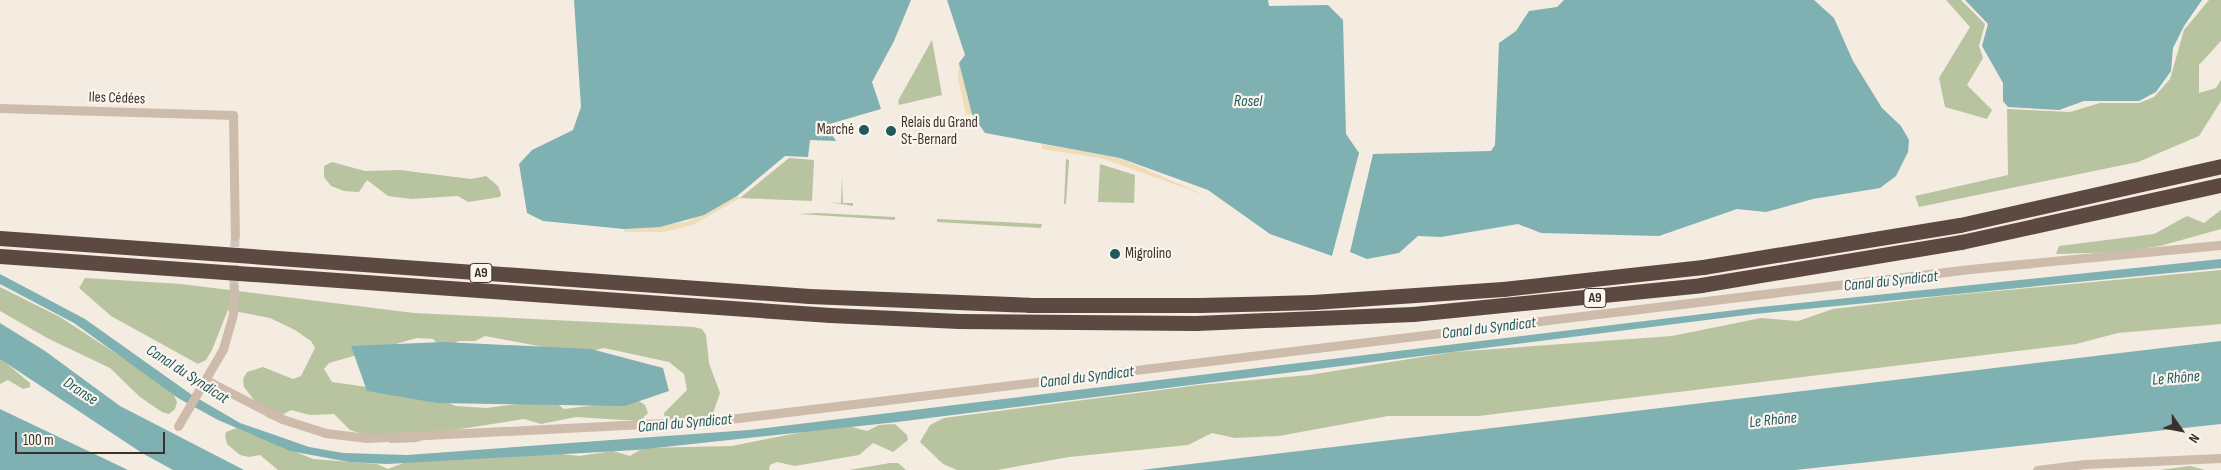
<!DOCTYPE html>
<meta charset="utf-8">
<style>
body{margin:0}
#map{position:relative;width:2221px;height:470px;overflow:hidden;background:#f4ebe1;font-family:"Sofia Sans Condensed",sans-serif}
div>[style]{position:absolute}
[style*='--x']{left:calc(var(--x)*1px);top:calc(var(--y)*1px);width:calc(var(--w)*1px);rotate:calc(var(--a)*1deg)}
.green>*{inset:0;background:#b8c4a0}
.sand>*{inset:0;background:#efdcb8}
.water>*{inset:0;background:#7fb0b2}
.minor-tunnel>*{height:9px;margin-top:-4.5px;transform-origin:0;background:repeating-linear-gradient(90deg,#cfc6bd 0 9px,transparent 0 13.5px)}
.minor>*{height:9px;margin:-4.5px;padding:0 4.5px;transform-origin:4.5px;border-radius:4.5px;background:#cdbbac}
.motorway>*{height:15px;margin:-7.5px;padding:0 7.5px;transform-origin:7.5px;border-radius:7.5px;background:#5c4a42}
.dots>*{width:14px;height:14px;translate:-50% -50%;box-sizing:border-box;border:2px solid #fbf5ee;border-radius:50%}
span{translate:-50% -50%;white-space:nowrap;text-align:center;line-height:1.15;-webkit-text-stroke:4.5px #fbf5ee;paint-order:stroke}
.shield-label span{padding:1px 4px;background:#fbf5ee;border:1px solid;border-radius:4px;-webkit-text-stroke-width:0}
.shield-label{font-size:14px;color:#3b302b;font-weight:700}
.street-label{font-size:15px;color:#3b302b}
.poi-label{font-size:15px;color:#3b302b}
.left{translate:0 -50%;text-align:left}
.right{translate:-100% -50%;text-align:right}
.water-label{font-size:16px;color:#1f5a5e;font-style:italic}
.north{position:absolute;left:2156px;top:405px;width:50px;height:50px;-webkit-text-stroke:4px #fbf5ee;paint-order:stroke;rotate:123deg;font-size:14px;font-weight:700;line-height:20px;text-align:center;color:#3b302b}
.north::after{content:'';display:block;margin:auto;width:18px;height:22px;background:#3b302b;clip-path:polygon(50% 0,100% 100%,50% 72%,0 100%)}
.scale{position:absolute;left:15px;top:432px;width:150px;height:22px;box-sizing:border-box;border:2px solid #3b302b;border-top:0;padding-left:6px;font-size:15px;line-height:18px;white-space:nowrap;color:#3b302b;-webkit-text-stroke:4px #fbf5ee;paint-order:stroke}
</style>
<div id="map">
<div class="green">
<i style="clip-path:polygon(1946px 0,1961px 0,1985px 24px,1979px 46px,1983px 58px,1967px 85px,1992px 110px,1987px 119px,1945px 107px,1939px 78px,1970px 27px)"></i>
<i style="clip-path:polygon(2209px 0,2221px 0,2221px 41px,2199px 65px,2199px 93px,2216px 88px,2221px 80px,2221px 101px,2199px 136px,2138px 162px,1919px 207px,1915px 196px,2008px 175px,2007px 109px,2070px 112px,2100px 103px,2139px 103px,2154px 97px,2170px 79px,2184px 30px)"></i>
<i style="clip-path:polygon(932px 40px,942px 95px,899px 105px,898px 101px)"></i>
<i style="clip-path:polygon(789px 158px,814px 160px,812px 201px,740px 198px)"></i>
<i style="clip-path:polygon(1066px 159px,1069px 160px,1066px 204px,1064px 204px)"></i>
<i style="clip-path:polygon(332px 162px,365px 171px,400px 170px,471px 179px,486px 176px,498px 186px,501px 194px,500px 197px,468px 202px,458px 196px,411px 199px,388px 196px,367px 180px,359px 192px,344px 191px,331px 186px,324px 177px,324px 166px)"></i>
<i style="clip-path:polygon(1100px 164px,1135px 175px,1134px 203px,1098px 202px)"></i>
<i style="clip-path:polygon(842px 176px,843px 203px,853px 203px,853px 206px,830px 202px,841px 203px)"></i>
<i style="clip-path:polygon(2221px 210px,2221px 229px,2160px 246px,2120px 252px,2056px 254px,2059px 246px,2154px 234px,2187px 216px,2204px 223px)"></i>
<i style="clip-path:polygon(818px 213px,895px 217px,895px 220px,798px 214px)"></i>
<i style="clip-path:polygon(937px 219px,1042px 224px,1041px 228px,937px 222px)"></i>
<i style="clip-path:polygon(2221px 270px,2221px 324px,2118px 333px,2076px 344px,1478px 416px,1388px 416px,1279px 436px,1235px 438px,1212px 433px,1188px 445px,1069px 457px,997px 470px,957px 470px,943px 464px,920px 442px,930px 425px,944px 418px,1199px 385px,1309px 375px,1453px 352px,1672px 336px,1761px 318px,1798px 321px,1833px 309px,1943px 296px)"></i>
<i style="clip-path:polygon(85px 278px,181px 284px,414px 313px,694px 327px,702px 329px,706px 335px,709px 363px,720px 393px,709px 425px,681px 426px,665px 418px,664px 413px,687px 390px,684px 374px,669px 362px,604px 348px,591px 351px,559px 350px,485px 336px,475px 341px,459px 341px,442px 349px,433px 339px,417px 338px,329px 363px,324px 369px,332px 382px,431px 396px,456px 406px,486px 408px,552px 400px,564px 409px,637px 400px,645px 405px,648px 413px,640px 421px,576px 417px,541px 424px,524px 419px,454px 430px,417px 442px,391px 443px,350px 430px,334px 414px,310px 415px,291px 410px,273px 420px,267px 417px,244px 387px,243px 379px,247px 372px,263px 367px,293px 379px,301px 376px,315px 348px,311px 341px,295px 330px,270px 318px,228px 310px,212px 350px,206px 360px,198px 364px,111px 316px,79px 288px)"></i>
<i style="clip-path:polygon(0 287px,60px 317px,149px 375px,174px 395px,177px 402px,175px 409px,169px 414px,162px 412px,140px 397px,110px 368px,49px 339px,0 311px)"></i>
<i style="clip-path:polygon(0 358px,30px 383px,30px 387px,23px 389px,8px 380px,0 384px)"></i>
<i style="clip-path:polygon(895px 424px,907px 435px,908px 440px,893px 452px,873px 443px,859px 455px,795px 466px,777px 462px,770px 465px,769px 470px,278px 470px,260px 455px,249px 457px,240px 455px,227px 444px,225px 436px,226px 432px,237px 428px,313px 459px,377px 464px,388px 469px,406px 462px,502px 455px,554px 453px,579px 456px,613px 451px,630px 456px,643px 448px,732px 446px,817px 429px,852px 427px,867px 431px,879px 425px)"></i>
<i style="clip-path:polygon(890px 463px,898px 463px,906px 470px,849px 470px)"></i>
<i style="clip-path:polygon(2190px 466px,2205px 470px,2120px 470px,2160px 470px)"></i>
</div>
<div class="sand">
<i style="clip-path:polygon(959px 63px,972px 114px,966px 115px,958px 78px)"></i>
<i style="clip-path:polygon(1042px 144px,1120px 158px,1207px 196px,1101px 158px,1042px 149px)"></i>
<i style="clip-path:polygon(737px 196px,740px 198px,695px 224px,665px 232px,624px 232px,624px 229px,687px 222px)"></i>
</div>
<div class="water">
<i style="clip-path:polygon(574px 0,911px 0,894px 41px,872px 82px,881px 109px,826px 125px,836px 141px,810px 140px,808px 157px,785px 156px,737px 196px,704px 215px,660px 227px,624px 229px,543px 221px,527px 213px,519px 164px,532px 150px,573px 130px,581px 107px)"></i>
<i style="clip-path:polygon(947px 0,1268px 0,1269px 6px,1328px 5px,1343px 20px,1346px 134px,1359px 153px,1332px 256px,1270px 234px,1208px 190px,1120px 158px,985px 133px,972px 114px,959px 63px,965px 55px)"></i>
<i style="clip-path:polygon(1564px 0,1814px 0,1834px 18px,1853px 61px,1882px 108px,1901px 126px,1909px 140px,1908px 152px,1896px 176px,1880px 188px,1813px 199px,1766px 212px,1737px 209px,1659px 236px,1541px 233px,1518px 224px,1441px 237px,1418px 236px,1399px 253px,1367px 259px,1350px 252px,1373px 154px,1491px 151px,1495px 145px,1499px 43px,1516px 31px,1529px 11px,1557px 7px)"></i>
<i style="clip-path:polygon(1965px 0,2202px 0,2184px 26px,2173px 48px,2171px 71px,2156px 92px,2139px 101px,2084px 101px,2059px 110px,2008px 107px,2003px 101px,2003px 83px,1982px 46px,1988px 24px)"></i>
<i style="clip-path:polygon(2221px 259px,2221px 268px,1754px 314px,897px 422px,636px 450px,387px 464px,349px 462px,290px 451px,218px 420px,178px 398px,74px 323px,0 284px,0 274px,85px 319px,192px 395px,240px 423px,309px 447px,343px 453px,407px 455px,749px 430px,1760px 307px)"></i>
<i style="clip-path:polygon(0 323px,45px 351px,120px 406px,244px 470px,173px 470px,142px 453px,0 359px)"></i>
<i style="clip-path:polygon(2221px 341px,2221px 424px,1795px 470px,1141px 470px)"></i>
<i style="clip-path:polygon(443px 342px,591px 349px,663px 368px,669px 391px,625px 406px,437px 403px,367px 391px,351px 346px)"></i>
<i style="clip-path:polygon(0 409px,128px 470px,0 470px)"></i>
</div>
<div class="minor-tunnel">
<i style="--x:234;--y:287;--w:51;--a:-88.9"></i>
</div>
<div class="minor">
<i style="--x:0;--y:108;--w:233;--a:1.7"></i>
<i style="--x:233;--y:115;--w:121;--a:89.1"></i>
<i style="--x:206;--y:380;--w:85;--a:27.2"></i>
<i style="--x:282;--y:419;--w:46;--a:17.7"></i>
<i style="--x:326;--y:433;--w:41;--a:7"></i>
<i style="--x:367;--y:438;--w:354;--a:-2.9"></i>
<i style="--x:721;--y:420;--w:1258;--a:-6.89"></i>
<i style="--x:1970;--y:269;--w:252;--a:-5.5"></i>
<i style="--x:178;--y:426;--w:89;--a:-59.7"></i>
<i style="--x:223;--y:349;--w:37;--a:-74"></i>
<i style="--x:233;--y:313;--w:26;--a:-88"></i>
<i style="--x:2037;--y:470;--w:48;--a:-7.1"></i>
<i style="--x:2085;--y:464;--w:136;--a:-2.5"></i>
</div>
<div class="motorway">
<i style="--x:0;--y:238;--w:811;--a:4.1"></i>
<i style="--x:809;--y:296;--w:220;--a:2.3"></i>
<i style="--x:1029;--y:305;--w:171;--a:0"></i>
<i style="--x:1200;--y:305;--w:113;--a:-1.5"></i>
<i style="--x:1313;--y:302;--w:190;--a:-3.9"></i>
<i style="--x:1503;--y:289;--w:201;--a:-6.3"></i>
<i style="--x:1703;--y:267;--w:260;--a:-9.3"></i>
<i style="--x:1960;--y:225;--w:268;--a:-12.7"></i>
<i style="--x:0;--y:256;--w:832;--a:4.07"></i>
<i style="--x:830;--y:315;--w:129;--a:2.7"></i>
<i style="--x:959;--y:321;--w:237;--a:0.5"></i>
<i style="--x:1196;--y:323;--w:217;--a:-2.4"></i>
<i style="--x:1413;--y:314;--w:289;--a:-5.7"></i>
<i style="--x:1701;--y:285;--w:264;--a:-9.4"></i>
<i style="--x:1961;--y:242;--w:266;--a:-12.4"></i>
</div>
<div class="dots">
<i style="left:864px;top:130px;background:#1f5a5e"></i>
<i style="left:891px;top:131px;background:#1f5a5e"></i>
<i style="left:1115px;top:254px;background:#1f5a5e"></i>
</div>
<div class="shield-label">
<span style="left:481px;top:273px">A9</span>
<span style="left:1595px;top:298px">A9</span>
</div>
<div class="street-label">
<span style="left:117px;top:98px;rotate:2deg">Iles Cédées</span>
</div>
<div class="poi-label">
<span class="left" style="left:901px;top:131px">Relais du Grand<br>St-Bernard</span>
<span class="right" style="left:854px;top:130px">Marché</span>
<span class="left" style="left:1125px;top:254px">Migrolino</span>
</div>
<div class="water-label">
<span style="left:1248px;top:102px">Rosel</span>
<span style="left:1891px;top:282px;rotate:-6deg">Canal du Syndicat</span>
<span style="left:1489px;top:329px;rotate:-7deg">Canal du Syndicat</span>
<span style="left:187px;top:375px;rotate:33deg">Canal du Syndicat</span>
<span style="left:1087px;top:378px;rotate:-7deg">Canal du Syndicat</span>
<span style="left:2176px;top:379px;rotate:-5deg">Le Rhône</span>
<span style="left:80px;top:392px;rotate:33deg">Dranse</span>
<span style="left:1773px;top:421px;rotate:-6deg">Le Rhône</span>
<span style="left:685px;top:424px;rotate:-5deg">Canal du Syndicat</span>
</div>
<div class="north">N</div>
<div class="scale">100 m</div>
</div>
